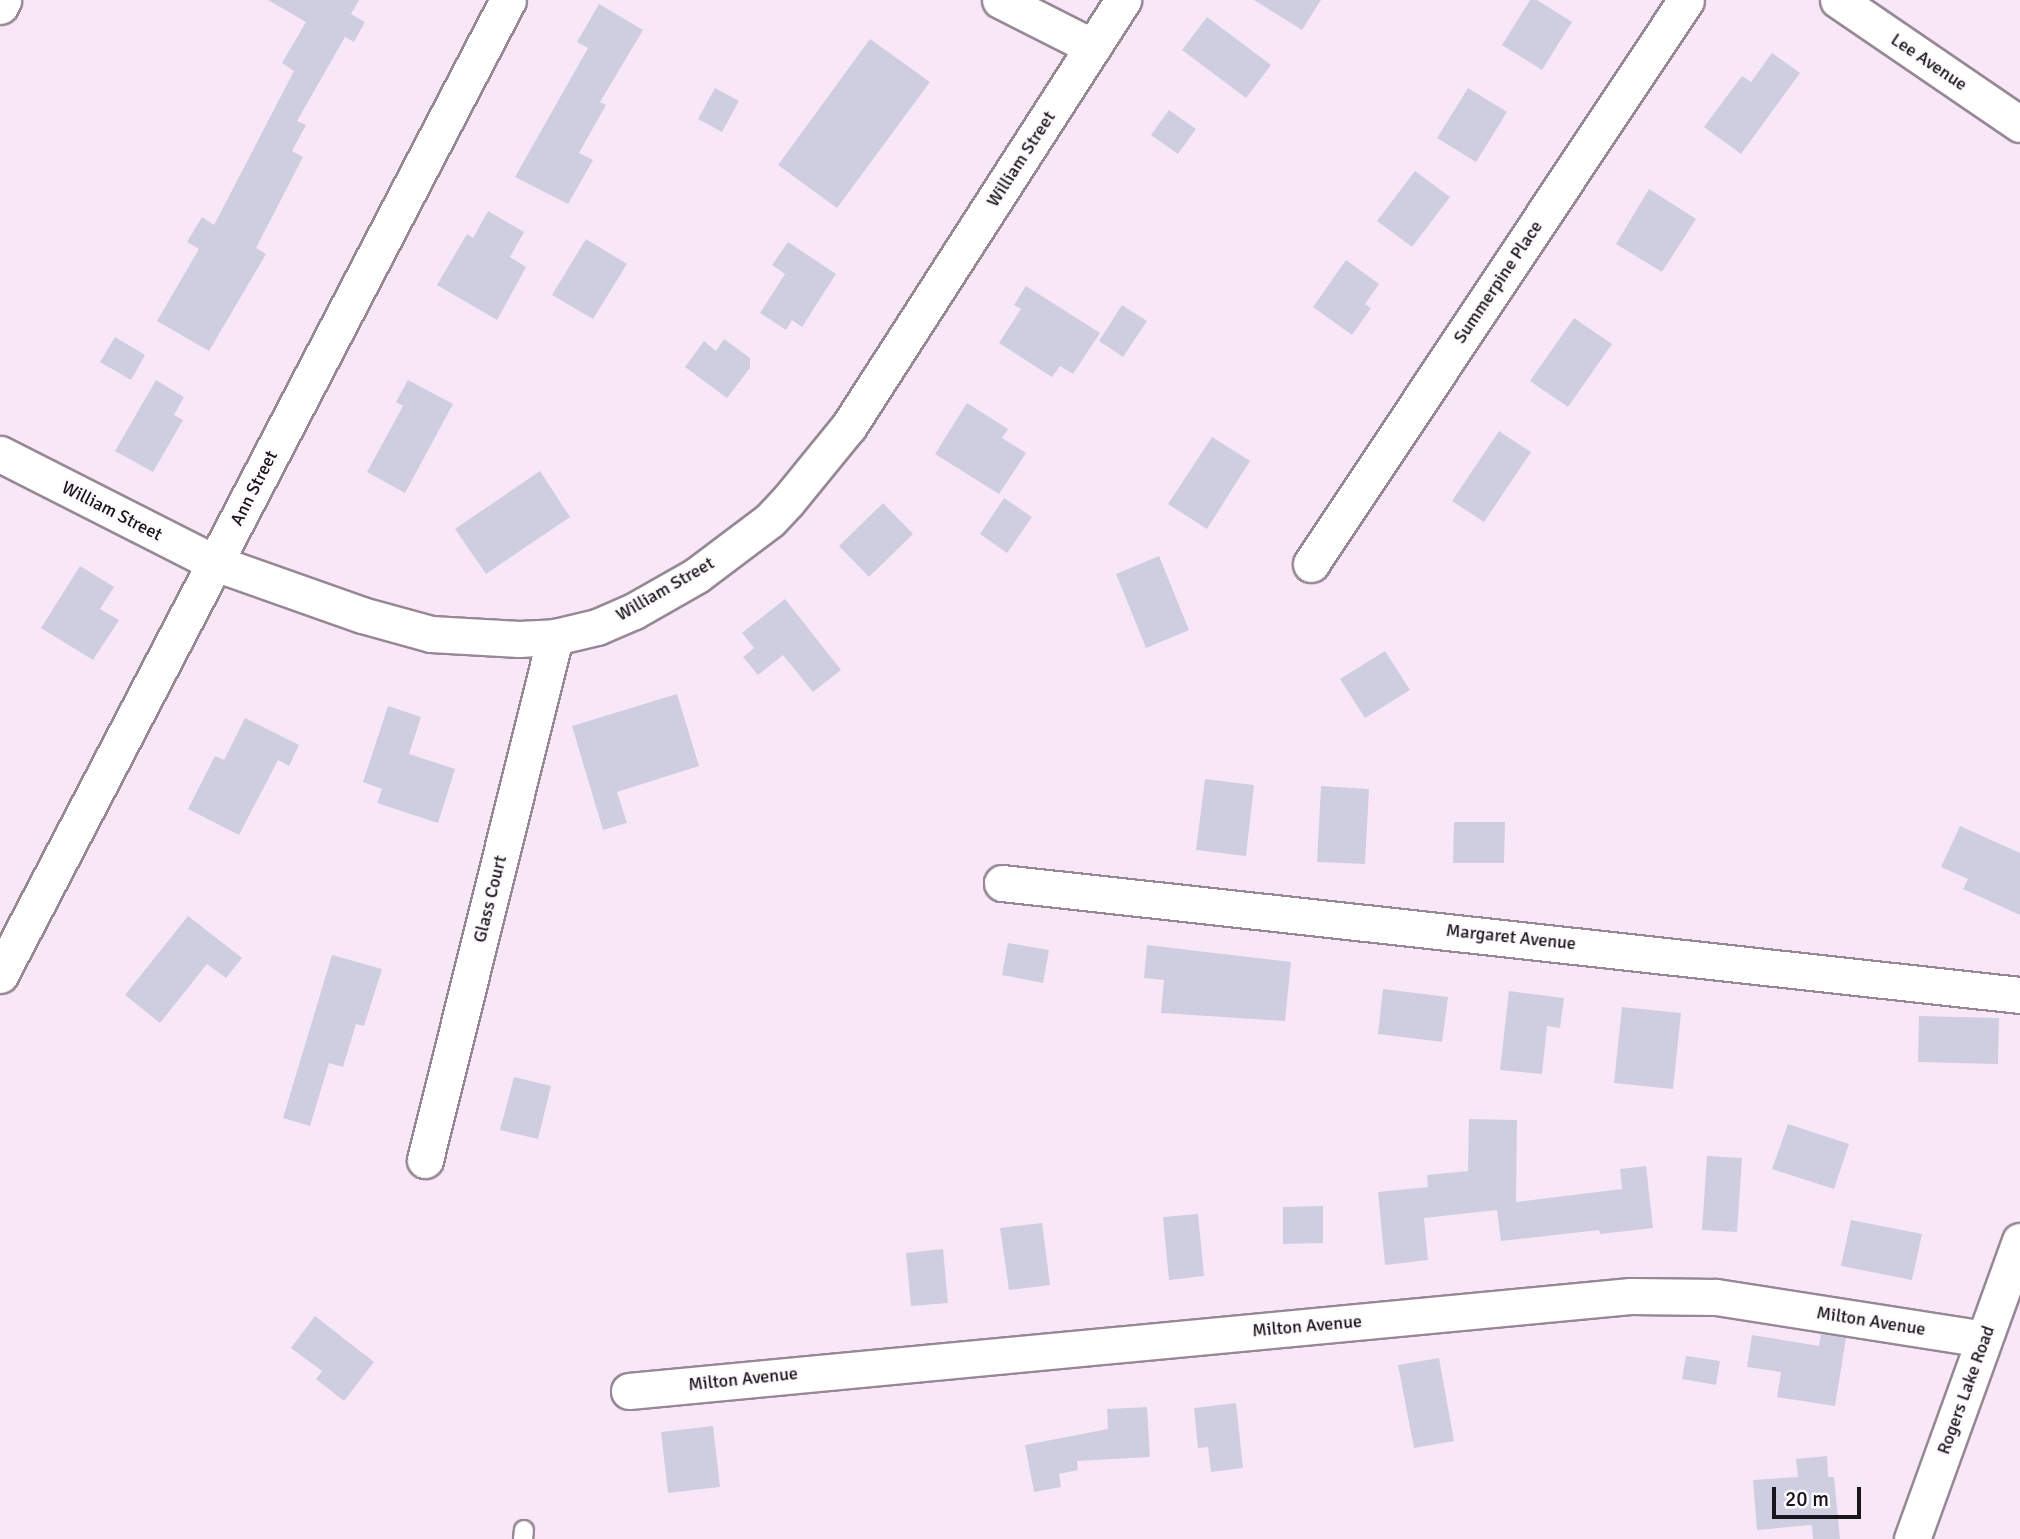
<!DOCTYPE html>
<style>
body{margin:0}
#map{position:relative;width:2020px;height:1539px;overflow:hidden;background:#f8e8f7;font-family:Signika,sans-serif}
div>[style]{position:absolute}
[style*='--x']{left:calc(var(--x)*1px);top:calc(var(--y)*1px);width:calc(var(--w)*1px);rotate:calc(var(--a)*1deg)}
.building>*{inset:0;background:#cfcee1}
.roads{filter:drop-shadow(2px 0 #978896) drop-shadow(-2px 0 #978896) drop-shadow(0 2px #978896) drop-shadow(0 -2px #978896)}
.lane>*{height:18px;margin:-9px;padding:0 9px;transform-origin:9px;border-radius:9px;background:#fff}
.street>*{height:35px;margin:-17.5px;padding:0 17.5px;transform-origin:17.5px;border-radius:17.5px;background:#fff}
span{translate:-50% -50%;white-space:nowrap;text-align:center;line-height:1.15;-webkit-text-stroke:5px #fdfafd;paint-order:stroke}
.street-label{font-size:18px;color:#1a151a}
.scale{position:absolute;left:1772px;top:1487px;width:89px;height:32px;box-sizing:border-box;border:4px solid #1a151a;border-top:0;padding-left:9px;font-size:21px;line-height:24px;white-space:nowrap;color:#1a151a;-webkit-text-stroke:5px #fdfafd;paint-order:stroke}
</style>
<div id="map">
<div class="building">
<i style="clip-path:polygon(268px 0,359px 0,351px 14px,365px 22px,354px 42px,345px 37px,297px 121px,306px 125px,292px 151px,303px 157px,256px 248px,266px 254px,209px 351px,157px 321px,199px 249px,187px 242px,202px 217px,214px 225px,294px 71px,282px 63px,306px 22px)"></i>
<i style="clip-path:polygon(1254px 0,1321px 0,1302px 30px)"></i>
<i style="clip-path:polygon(1530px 0,1537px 0,1572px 22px,1542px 70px,1502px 45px)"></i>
<i style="clip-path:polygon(599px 4px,643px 30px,600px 102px,606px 105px,579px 153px,593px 160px,568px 204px,515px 177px,588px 48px,577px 42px)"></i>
<i style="clip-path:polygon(1207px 17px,1271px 65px,1246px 98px,1182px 50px)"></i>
<i style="clip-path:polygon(870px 39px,930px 82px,837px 208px,778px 165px)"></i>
<i style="clip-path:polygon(1772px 53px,1800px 73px,1741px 154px,1704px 127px,1742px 76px,1751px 82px)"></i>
<i style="clip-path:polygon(715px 88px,739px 101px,722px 132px,698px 119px)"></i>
<i style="clip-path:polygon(1468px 88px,1507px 112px,1476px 162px,1437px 138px)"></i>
<i style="clip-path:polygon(1169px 110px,1196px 129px,1178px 154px,1151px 135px)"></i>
<i style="clip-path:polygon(1415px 171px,1450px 197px,1412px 247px,1377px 221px)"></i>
<i style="clip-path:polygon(1649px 189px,1696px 219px,1662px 272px,1616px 244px)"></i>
<i style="clip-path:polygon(488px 211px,524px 232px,510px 257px,526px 267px,497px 320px,437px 285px,467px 234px,473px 238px)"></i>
<i style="clip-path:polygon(586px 239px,627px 264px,593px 319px,552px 295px)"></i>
<i style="clip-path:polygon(788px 242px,836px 274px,802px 327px,792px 320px,786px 330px,760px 313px,785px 274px,772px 265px)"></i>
<i style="clip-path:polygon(1346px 260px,1379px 284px,1365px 304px,1371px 308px,1352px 335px,1313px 307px)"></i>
<i style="clip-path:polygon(1026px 286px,1100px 333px,1073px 374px,1060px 366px,1052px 377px,999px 343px,1021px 309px,1014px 305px)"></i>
<i style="clip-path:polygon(1122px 305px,1147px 321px,1123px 357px,1099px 341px)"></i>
<i style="clip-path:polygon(1574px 318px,1612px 344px,1568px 407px,1530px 381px)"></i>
<i style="clip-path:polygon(115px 337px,145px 355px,131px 380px,100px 362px)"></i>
<i style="clip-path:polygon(724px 339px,750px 358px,750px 368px,727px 398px,685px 367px,704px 341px,716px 351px)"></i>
<i style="clip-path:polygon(156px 380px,184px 397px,174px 415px,183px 420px,153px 472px,115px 451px)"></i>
<i style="clip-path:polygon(408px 380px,453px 404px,405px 493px,367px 472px,403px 406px,396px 402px)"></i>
<i style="clip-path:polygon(967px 403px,1008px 429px,1002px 438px,1026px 453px,999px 494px,935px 454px)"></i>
<i style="clip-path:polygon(1499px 431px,1531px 452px,1484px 522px,1452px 501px)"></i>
<i style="clip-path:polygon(1212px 437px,1250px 461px,1207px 529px,1168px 504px)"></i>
<i style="clip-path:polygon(540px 471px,570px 517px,486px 574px,455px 529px)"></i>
<i style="clip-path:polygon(1004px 498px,1032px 517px,1007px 553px,980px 534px)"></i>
<i style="clip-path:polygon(883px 503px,913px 534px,869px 577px,839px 546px)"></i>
<i style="clip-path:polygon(1159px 556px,1189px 630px,1146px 648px,1116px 574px)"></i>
<i style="clip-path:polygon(80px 566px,114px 587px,100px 609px,119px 620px,93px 660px,41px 628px)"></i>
<i style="clip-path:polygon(785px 599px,841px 670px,813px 692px,783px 655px,758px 675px,743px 657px,754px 648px,742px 633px)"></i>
<i style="clip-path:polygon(1385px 651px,1410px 690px,1365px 718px,1340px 679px)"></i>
<i style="clip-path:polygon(677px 694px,699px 766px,617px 792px,627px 823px,603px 830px,572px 726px)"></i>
<i style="clip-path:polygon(388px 706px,421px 717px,409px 754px,455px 769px,438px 823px,377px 803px,382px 789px,363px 782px)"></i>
<i style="clip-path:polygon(245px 718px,299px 745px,289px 766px,278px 760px,239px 835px,188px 809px,215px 756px,224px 760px)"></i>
<i style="clip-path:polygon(1205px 779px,1254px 785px,1246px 856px,1196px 850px)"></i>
<i style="clip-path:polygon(1321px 786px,1369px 789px,1365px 864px,1317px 862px)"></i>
<i style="clip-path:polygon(1454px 822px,1505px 822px,1504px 863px,1453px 863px)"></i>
<i style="clip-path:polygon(1960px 826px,2020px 853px,2020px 915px,1963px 889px,1968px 879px,1941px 867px)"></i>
<i style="clip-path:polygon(188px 916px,242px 958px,226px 978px,207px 964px,160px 1023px,125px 995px)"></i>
<i style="clip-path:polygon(1008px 943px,1049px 950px,1043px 983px,1002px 975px)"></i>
<i style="clip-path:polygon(1147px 945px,1291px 962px,1285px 1021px,1161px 1013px,1164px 980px,1144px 978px)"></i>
<i style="clip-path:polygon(332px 955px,382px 969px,364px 1026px,356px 1024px,343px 1067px,329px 1063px,310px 1126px,283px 1118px)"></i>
<i style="clip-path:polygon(1383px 989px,1448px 997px,1442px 1042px,1378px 1034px)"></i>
<i style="clip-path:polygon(1509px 991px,1564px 998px,1560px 1028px,1547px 1026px,1542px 1074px,1500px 1070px)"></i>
<i style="clip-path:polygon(1622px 1007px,1681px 1013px,1673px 1089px,1614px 1083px)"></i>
<i style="clip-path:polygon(1919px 1016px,1999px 1018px,1998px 1064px,1918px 1062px)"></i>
<i style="clip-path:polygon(514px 1077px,551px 1086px,538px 1139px,500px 1130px)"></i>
<i style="clip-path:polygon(1469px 1119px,1517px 1120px,1516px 1202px,1622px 1189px,1620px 1169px,1646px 1166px,1653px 1228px,1600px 1234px,1599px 1230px,1501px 1241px,1497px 1210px,1424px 1218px,1428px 1260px,1385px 1265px,1378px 1192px,1428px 1187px,1427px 1175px,1468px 1171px)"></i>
<i style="clip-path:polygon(1788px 1124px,1849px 1144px,1834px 1189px,1772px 1169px)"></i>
<i style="clip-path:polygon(1707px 1156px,1742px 1158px,1737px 1232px,1702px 1230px)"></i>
<i style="clip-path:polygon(1323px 1206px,1323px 1243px,1283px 1244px,1283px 1207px)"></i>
<i style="clip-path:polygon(1198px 1214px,1204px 1276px,1169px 1280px,1163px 1217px)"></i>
<i style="clip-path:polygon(1851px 1220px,1922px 1234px,1912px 1280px,1841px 1266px)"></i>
<i style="clip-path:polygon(1042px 1223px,1050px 1285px,1009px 1290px,1000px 1228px)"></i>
<i style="clip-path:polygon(943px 1249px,948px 1303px,911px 1306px,906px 1253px)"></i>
<i style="clip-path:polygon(315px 1316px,374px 1362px,344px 1401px,316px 1379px,322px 1371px,291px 1348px)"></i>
<i style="clip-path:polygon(1821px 1334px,1846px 1338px,1835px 1406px,1777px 1397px,1781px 1372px,1747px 1367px,1752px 1335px,1819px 1346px)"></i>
<i style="clip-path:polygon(1686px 1356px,1720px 1361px,1716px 1385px,1682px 1379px)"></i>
<i style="clip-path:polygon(1439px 1358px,1454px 1441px,1414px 1448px,1398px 1365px)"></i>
<i style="clip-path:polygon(1236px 1403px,1243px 1468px,1211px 1472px,1208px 1447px,1198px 1448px,1194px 1408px)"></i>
<i style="clip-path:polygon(1147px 1407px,1150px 1457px,1077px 1461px,1078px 1470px,1059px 1474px,1061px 1487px,1034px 1492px,1025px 1445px,1108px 1429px,1107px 1409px)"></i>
<i style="clip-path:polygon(713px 1426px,720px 1487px,668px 1493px,661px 1432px)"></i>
<i style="clip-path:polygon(1827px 1456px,1828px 1477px,1834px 1477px,1840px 1539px,1813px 1539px,1812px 1525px,1757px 1530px,1753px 1480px,1798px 1477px,1796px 1459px)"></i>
</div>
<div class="roads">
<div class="lane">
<i style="--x:523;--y:1539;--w:9;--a:-84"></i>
</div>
<div class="street">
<i style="--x:1000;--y:0;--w:104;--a:26.8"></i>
<i style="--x:1838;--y:0;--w:220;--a:34.3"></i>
<i style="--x:0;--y:6;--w:7;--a:-63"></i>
<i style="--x:0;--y:454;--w:241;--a:26.9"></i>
<i style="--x:215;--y:563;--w:156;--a:19.5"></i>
<i style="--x:362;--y:615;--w:72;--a:15.4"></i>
<i style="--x:431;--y:634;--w:88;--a:3.3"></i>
<i style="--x:519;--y:639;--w:36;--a:-3"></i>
<i style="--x:555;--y:637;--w:43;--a:-13.4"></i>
<i style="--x:597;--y:627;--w:40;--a:-23.4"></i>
<i style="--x:634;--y:611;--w:73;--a:-29.7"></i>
<i style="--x:697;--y:575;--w:91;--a:-37"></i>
<i style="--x:770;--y:520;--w:25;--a:-47"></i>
<i style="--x:787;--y:502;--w:98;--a:-50.8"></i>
<i style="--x:849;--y:426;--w:507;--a:-57.25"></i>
<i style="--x:1311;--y:564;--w:677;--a:-56.38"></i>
<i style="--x:1002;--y:883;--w:1024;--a:6.28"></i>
<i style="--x:0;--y:975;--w:1099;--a:-62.48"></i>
<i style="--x:425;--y:1160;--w:539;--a:-76.04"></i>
<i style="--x:629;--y:1391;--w:1006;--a:-5.42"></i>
<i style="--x:1631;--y:1296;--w:85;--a:0.7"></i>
<i style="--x:1716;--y:1297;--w:271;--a:8.9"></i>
<i style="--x:1912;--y:1539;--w:317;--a:-70.1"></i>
</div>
</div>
<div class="street-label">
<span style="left:1929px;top:62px;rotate:34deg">Lee Avenue</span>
<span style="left:1021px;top:159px;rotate:-57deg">William Street</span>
<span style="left:1498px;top:282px;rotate:-56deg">Summerpine Place</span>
<span style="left:254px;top:488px;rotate:-63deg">Ann Street</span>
<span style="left:112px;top:511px;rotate:27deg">William Street</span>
<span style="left:665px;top:589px;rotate:-30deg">William Street</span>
<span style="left:490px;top:899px;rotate:-76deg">Glass Court</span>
<span style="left:1511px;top:937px;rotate:6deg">Margaret Avenue</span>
<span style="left:1871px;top:1321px;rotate:9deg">Milton Avenue</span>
<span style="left:1307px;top:1326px;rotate:-5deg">Milton Avenue</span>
<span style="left:743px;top:1379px;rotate:-6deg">Milton Avenue</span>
<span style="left:1966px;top:1390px;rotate:-70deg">Rogers Lake Road</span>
</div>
<div class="scale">20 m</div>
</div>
